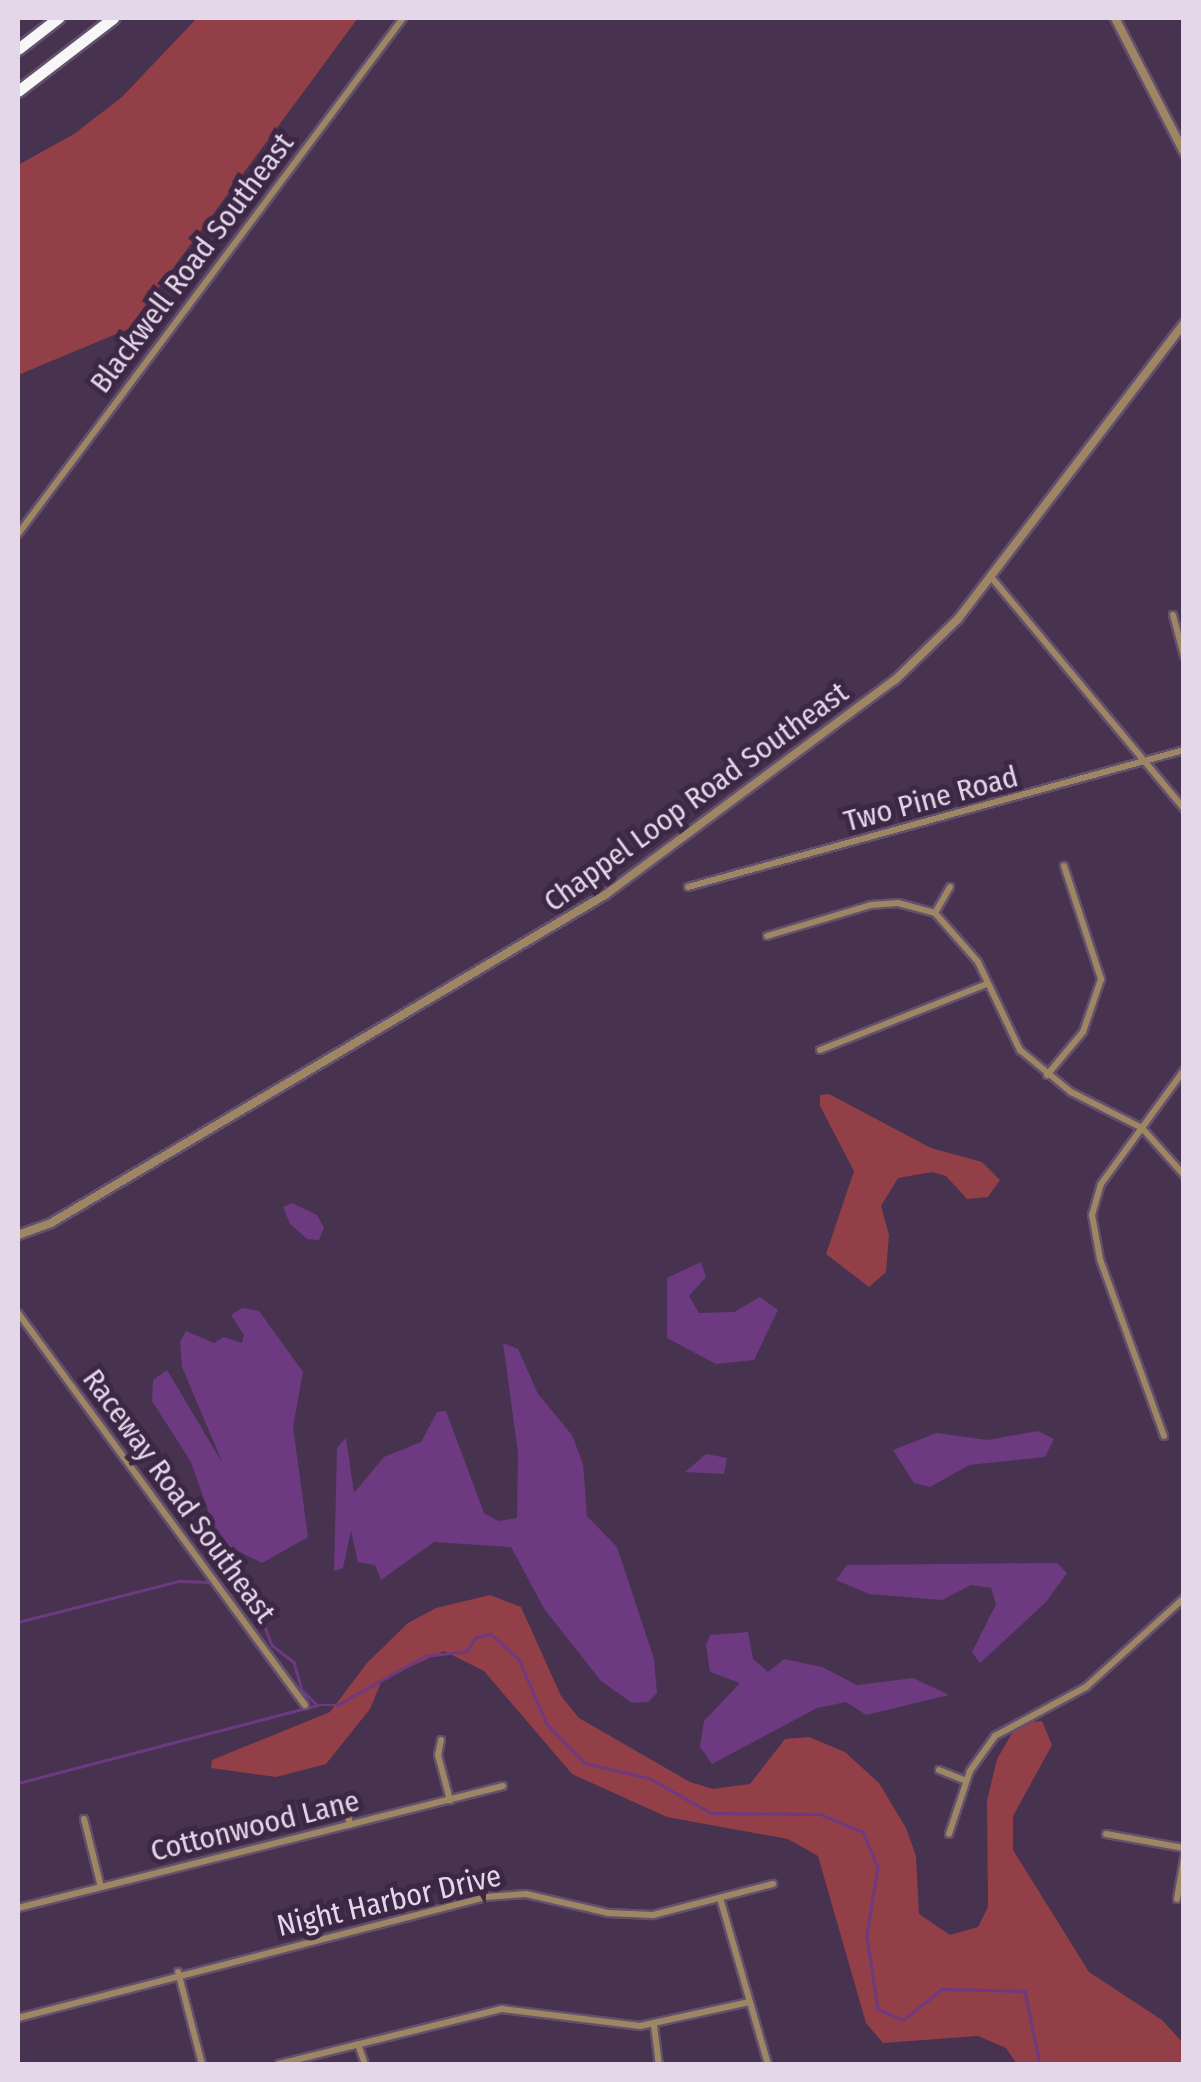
<!DOCTYPE html>
<style>
body{margin:0}
#map{position:relative;width:1201px;height:2082px;overflow:hidden;background:#473250;font-family:"Fira Sans Condensed",sans-serif}
div>[style]{position:absolute}
[style*='--x']{left:calc(var(--x)*1px);top:calc(var(--y)*1px);width:calc(var(--w)*1px);rotate:calc(var(--a)*1deg)}
.green>*{inset:0;background:#933f48}
.water>*{inset:0;background:#6d3a81}
.stream>*{height:2.5px;margin:-1.25px;padding:0 1.25px;transform-origin:1.25px;border-radius:1.25px;background:#6d3a81}
.roads{filter:drop-shadow(2px 0 #63506c) drop-shadow(-2px 0 #63506c) drop-shadow(0 2px #63506c) drop-shadow(0 -2px #63506c)}
.minor>*{height:6px;margin:-3px;padding:0 3px;transform-origin:3px;border-radius:3px;background:#9e8664}
.tertiary>*{height:8px;margin:-4px;padding:0 4px;transform-origin:4px;border-radius:4px;background:#9e8664}
.motorway>*{height:11px;margin:-5.5px;padding:0 5.5px;transform-origin:5.5px;border-radius:5.5px;background:#f7f7f7}
span{translate:-50% -50%;white-space:nowrap;text-align:center;line-height:1.15;-webkit-text-stroke:10px #3c2845;paint-order:stroke}
.street-label{font-size:30px;color:#e4d7ea}
.frame{position:absolute;inset:0;border:20px solid #e4d7ea;pointer-events:none}
</style>
<div id="map">
<div class="green">
<i style="clip-path:polygon(197px 18px,358px 18px,128px 329px,18px 375px,18px 165px,74px 134px,122px 97px)"></i>
<i style="clip-path:polygon(829px 1094px,931px 1148px,982px 1162px,1000px 1180px,988px 1197px,967px 1199px,946px 1176px,932px 1172px,898px 1178px,881px 1206px,889px 1235px,886px 1272px,869px 1287px,826px 1254px,854px 1171px,820px 1106px,820px 1095px)"></i>
<i style="clip-path:polygon(490px 1595px,521px 1607px,561px 1696px,579px 1718px,690px 1782px,713px 1789px,750px 1784px,785px 1739px,809px 1737px,845px 1752px,879px 1783px,906px 1828px,916px 1856px,919px 1914px,950px 1935px,978px 1927px,988px 1907px,987px 1801px,997px 1759px,1018px 1723px,1042px 1721px,1052px 1745px,1013px 1816px,1013px 1850px,1089px 1972px,1162px 2020px,1183px 2043px,1183px 2064px,1017px 2064px,1006px 2048px,978px 2036px,883px 2043px,866px 2023px,818px 1856px,788px 1839px,667px 1817px,572px 1774px,484px 1671px,444px 1651px,382px 1680px,370px 1709px,326px 1764px,276px 1777px,211px 1768px,212px 1760px,330px 1712px,367px 1663px,408px 1623px,436px 1608px)"></i>
</div>
<div class="water">
<i style="clip-path:polygon(292px 1203px,317px 1215px,324px 1228px,319px 1240px,307px 1239px,290px 1224px,283px 1207px)"></i>
<i style="clip-path:polygon(701px 1262px,706px 1277px,689px 1296px,699px 1313px,734px 1312px,760px 1297px,778px 1310px,754px 1360px,716px 1364px,667px 1338px,667px 1278px)"></i>
<i style="clip-path:polygon(242px 1308px,259px 1311px,303px 1372px,293px 1427px,308px 1537px,262px 1563px,219px 1542px,191px 1462px,152px 1401px,153px 1380px,167px 1370px,223px 1464px,182px 1367px,180px 1342px,186px 1331px,214px 1343px,224px 1337px,242px 1343px,244px 1335px,231px 1315px)"></i>
<i style="clip-path:polygon(503px 1343px,518px 1349px,538px 1394px,572px 1435px,583px 1464px,587px 1516px,617px 1547px,654px 1659px,657px 1693px,648px 1702px,632px 1703px,601px 1681px,545px 1610px,511px 1547px,434px 1542px,381px 1580px,375px 1565px,358px 1562px,351px 1531px,343px 1568px,334px 1571px,337px 1448px,346px 1438px,354px 1493px,384px 1457px,421px 1442px,437px 1412px,446px 1411px,484px 1513px,498px 1521px,517px 1518px,518px 1453px)"></i>
<i style="clip-path:polygon(1038px 1431px,1054px 1439px,1045px 1457px,969px 1465px,930px 1487px,914px 1483px,893px 1450px,936px 1433px,988px 1440px)"></i>
<i style="clip-path:polygon(706px 1454px,727px 1458px,724px 1474px,685px 1472px)"></i>
<i style="clip-path:polygon(1057px 1563px,1067px 1573px,1046px 1602px,980px 1663px,972px 1652px,996px 1604px,991px 1588px,971px 1585px,942px 1600px,869px 1594px,836px 1580px,847px 1565px)"></i>
<i style="clip-path:polygon(748px 1632px,753px 1659px,768px 1672px,784px 1659px,822px 1667px,857px 1685px,913px 1678px,949px 1695px,866px 1715px,846px 1702px,817px 1708px,712px 1764px,700px 1747px,704px 1721px,740px 1683px,710px 1672px,706px 1645px,710px 1635px)"></i>
</div>
<div class="stream">
<i style="--x:229;--y:1594;--w:16;--a:-4"></i>
<i style="--x:245;--y:1593;--w:16;--a:45"></i>
<i style="--x:256;--y:1604;--w:44;--a:68.7"></i>
<i style="--x:272;--y:1645;--w:28;--a:38"></i>
<i style="--x:294;--y:1662;--w:29;--a:74"></i>
<i style="--x:302;--y:1690;--w:20;--a:45"></i>
<i style="--x:18;--y:1622;--w:166;--a:-14.3"></i>
<i style="--x:179;--y:1581;--w:29;--a:2"></i>
<i style="--x:18;--y:1783;--w:309;--a:-14.6"></i>
<i style="--x:317;--y:1705;--w:20;--a:0"></i>
<i style="--x:337;--y:1705;--w:101;--a:-29.1"></i>
<i style="--x:425;--y:1656;--w:42;--a:-6.8"></i>
<i style="--x:467;--y:1651;--w:17;--a:-57"></i>
<i style="--x:476;--y:1637;--w:15;--a:-11"></i>
<i style="--x:491;--y:1634;--w:38;--a:42"></i>
<i style="--x:519;--y:1659;--w:71;--a:66.7"></i>
<i style="--x:547;--y:1724;--w:54;--a:45.7"></i>
<i style="--x:585;--y:1763;--w:66;--a:13.2"></i>
<i style="--x:649;--y:1778;--w:71;--a:29.4"></i>
<i style="--x:711;--y:1813;--w:109;--a:0.5"></i>
<i style="--x:820;--y:1814;--w:47;--a:22.7"></i>
<i style="--x:863;--y:1832;--w:38;--a:67"></i>
<i style="--x:878;--y:1867;--w:70;--a:99.1"></i>
<i style="--x:867;--y:1936;--w:74;--a:81.4"></i>
<i style="--x:878;--y:2009;--w:27;--a:24"></i>
<i style="--x:903;--y:2020;--w:50;--a:-38.5"></i>
<i style="--x:942;--y:1989;--w:83;--a:1.4"></i>
<i style="--x:1025;--y:1991;--w:75;--a:78.4"></i>
</div>
<div class="roads">
<div class="minor">
<i style="--x:18;--y:534;--w:644;--a:-53.27"></i>
<i style="--x:991;--y:577;--w:302;--a:50.2"></i>
<i style="--x:1173;--y:615;--w:42;--a:75"></i>
<i style="--x:688;--y:887;--w:515;--a:-15.44"></i>
<i style="--x:935;--y:913;--w:30;--a:-60"></i>
<i style="--x:767;--y:936;--w:109;--a:-16.6"></i>
<i style="--x:871;--y:905;--w:27;--a:-4"></i>
<i style="--x:898;--y:903;--w:38;--a:15"></i>
<i style="--x:935;--y:913;--w:65;--a:48.7"></i>
<i style="--x:978;--y:962;--w:98;--a:64.5"></i>
<i style="--x:1020;--y:1050;--w:66;--a:39.5"></i>
<i style="--x:1071;--y:1092;--w:80;--a:26.9"></i>
<i style="--x:1142;--y:1128;--w:63;--a:48.2"></i>
<i style="--x:820;--y:1050;--w:180;--a:-21.6"></i>
<i style="--x:1047;--y:1075;--w:56;--a:-50.1"></i>
<i style="--x:1083;--y:1032;--w:56;--a:-71.2"></i>
<i style="--x:1101;--y:979;--w:119;--a:-108.1"></i>
<i style="--x:18;--y:1313;--w:486;--a:53.8"></i>
<i style="--x:1164;--y:1436;--w:188;--a:-109.9"></i>
<i style="--x:1100;--y:1259;--w:45;--a:-100.3"></i>
<i style="--x:1092;--y:1215;--w:32;--a:-74"></i>
<i style="--x:1101;--y:1184;--w:141;--a:-53.9"></i>
<i style="--x:441;--y:1740;--w:15;--a:101"></i>
<i style="--x:438;--y:1755;--w:47;--a:75.1"></i>
<i style="--x:939;--y:1770;--w:29;--a:22"></i>
<i style="--x:348;--y:1815;--w:10;--a:79"></i>
<i style="--x:84;--y:1819;--w:70;--a:76"></i>
<i style="--x:949;--y:1834;--w:66;--a:-71.6"></i>
<i style="--x:970;--y:1771;--w:43;--a:-54.5"></i>
<i style="--x:995;--y:1736;--w:103;--a:-28.3"></i>
<i style="--x:1086;--y:1687;--w:132;--a:-42.2"></i>
<i style="--x:1106;--y:1834;--w:79;--a:10.2"></i>
<i style="--x:720;--y:1898;--w:173;--a:73.9"></i>
<i style="--x:1177;--y:1899;--w:42;--a:-80.3"></i>
<i style="--x:18;--y:1908;--w:500;--a:-14.12"></i>
<i style="--x:178;--y:1972;--w:95;--a:75.4"></i>
<i style="--x:18;--y:2018;--w:482;--a:-14.5"></i>
<i style="--x:485;--y:1897;--w:41;--a:-4.2"></i>
<i style="--x:526;--y:1894;--w:84;--a:13"></i>
<i style="--x:608;--y:1913;--w:45;--a:2.5"></i>
<i style="--x:653;--y:1915;--w:124;--a:-14.5"></i>
<i style="--x:654;--y:2025;--w:39;--a:83"></i>
<i style="--x:358;--y:2044;--w:21;--a:71"></i>
<i style="--x:279;--y:2064;--w:230;--a:-13.9"></i>
<i style="--x:502;--y:2009;--w:139;--a:7"></i>
<i style="--x:640;--y:2026;--w:112;--a:-12.4"></i>
</div>
<div class="tertiary">
<i style="--x:1115;--y:18;--w:151;--a:62.8"></i>
<i style="--x:18;--y:1235;--w:35;--a:-20"></i>
<i style="--x:51;--y:1223;--w:644;--a:-30.63"></i>
<i style="--x:605;--y:895;--w:361;--a:-36.6"></i>
<i style="--x:895;--y:680;--w:88;--a:-44.1"></i>
<i style="--x:958;--y:619;--w:372;--a:-52.6"></i>
</div>
<div class="motorway">
<i style="--x:18;--y:49;--w:51;--a:-37.8"></i>
<i style="--x:18;--y:91;--w:120;--a:-37.5"></i>
</div>
</div>
<div class="street-label">
<span style="left:192px;top:263px;rotate:-53deg">Blackwell Road Southeast</span>
<span style="left:696px;top:797px;rotate:-36deg">Chappel Loop Road Southeast</span>
<span style="left:931px;top:799px;rotate:-15deg">Two Pine Road</span>
<span style="left:179px;top:1496px;rotate:54deg">Raceway Road Southeast</span>
<span style="left:255px;top:1826px;rotate:-14deg">Cottonwood Lane</span>
<span style="left:389px;top:1901px;rotate:-13deg">Night Harbor Drive</span>
</div>
<div class="frame"></div>
</div>
